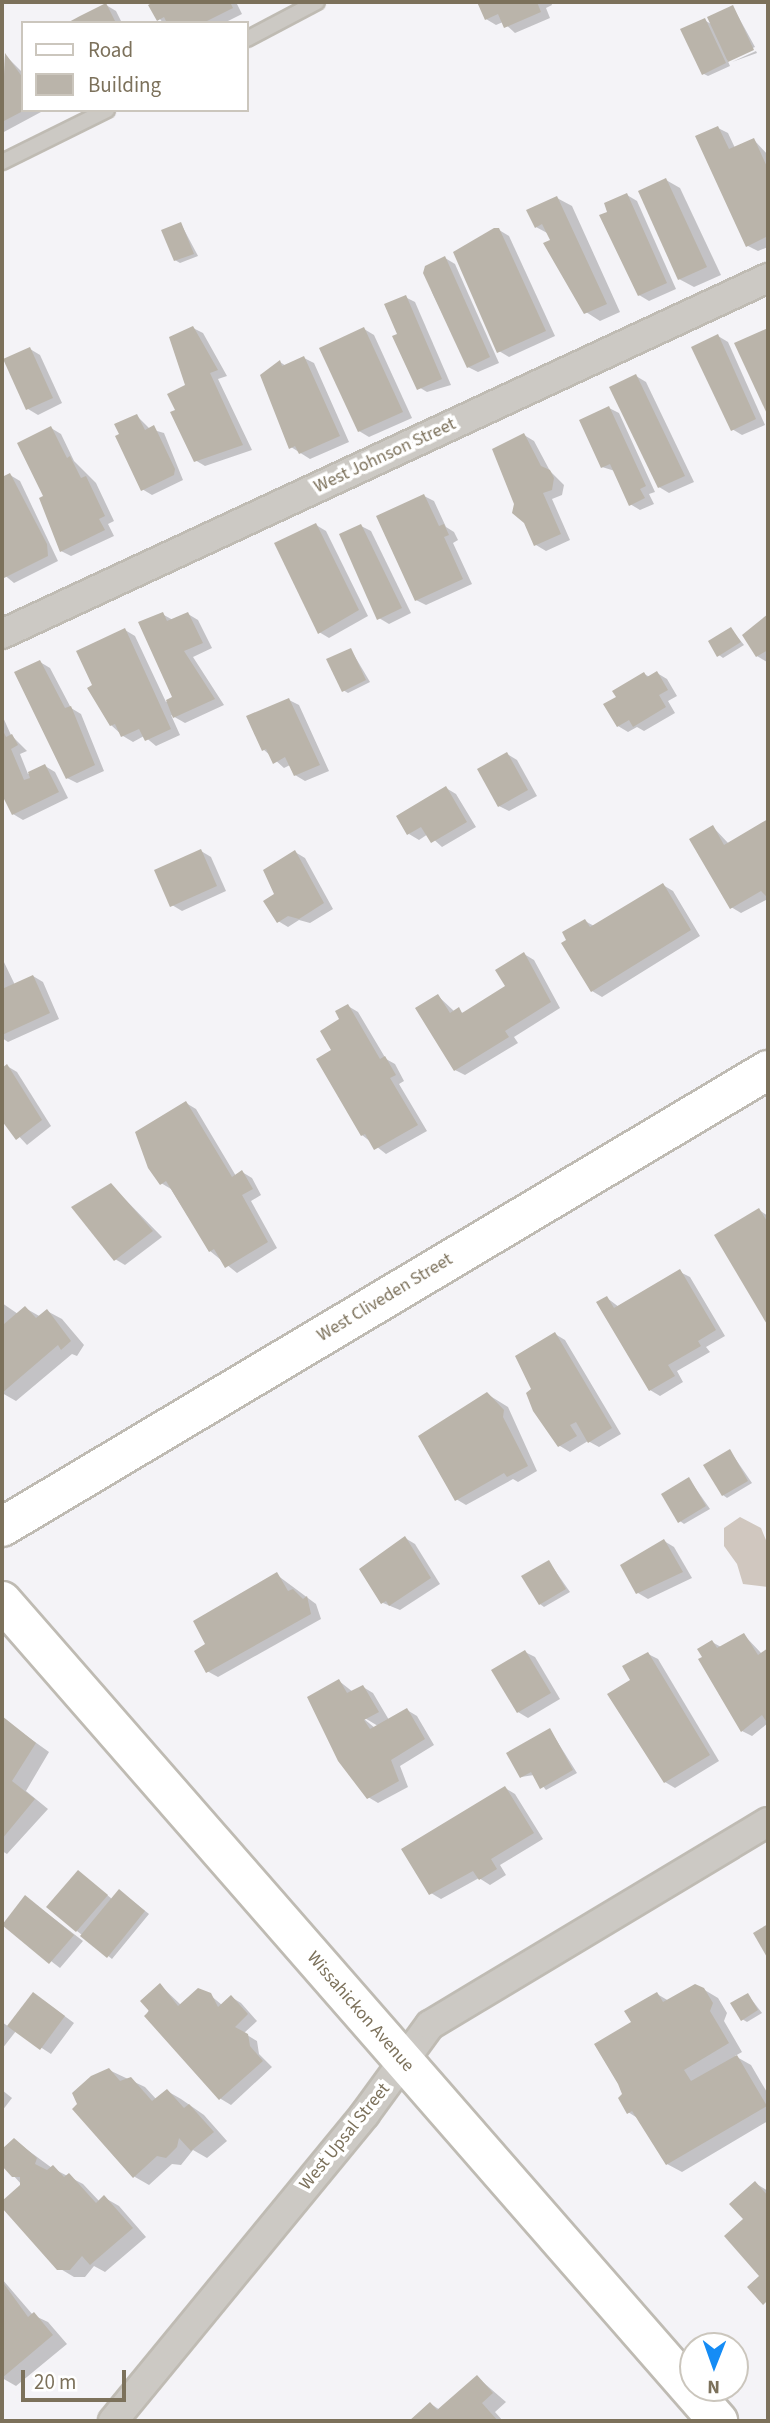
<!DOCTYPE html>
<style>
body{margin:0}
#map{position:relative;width:770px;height:2423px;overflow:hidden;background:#f4f3f7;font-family:"Source Sans 3",sans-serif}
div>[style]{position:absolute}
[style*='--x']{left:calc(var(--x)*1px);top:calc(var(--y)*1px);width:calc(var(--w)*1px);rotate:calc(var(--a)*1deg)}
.water>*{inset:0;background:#d0c7bf}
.shadow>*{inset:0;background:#0003}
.building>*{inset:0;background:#bab4aa}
.roads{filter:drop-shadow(2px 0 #bfbbb3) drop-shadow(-2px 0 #bfbbb3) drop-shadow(0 2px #bfbbb3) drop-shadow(0 -2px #bfbbb3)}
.lane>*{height:14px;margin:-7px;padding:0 7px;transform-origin:7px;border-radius:7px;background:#ccc9c4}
.street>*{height:28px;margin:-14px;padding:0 14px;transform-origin:14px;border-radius:14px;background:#ccc9c4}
.secondary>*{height:38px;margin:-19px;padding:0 19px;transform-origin:19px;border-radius:19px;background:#fff}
span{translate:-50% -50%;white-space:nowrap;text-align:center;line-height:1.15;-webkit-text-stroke:7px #fff;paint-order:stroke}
.street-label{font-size:18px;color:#7c715b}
.frame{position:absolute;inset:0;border:4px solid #7c715b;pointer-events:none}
.legend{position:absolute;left:21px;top:21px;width:228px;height:91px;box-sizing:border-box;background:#fff;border:2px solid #cbc6bd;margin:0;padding:9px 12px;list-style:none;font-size:21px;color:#7c715b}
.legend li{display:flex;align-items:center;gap:14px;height:35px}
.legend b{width:35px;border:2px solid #cbc6bd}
.north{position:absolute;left:679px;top:2332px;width:70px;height:70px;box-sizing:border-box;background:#fff;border:2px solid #cbc6bd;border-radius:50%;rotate:181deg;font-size:19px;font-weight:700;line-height:28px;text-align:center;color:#7c715b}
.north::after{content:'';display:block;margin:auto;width:24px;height:32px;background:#158cf5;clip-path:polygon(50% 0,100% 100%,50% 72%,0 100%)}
.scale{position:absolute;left:21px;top:2370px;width:105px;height:32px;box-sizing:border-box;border:4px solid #7c715b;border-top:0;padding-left:9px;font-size:21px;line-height:24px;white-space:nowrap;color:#7c715b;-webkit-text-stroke:5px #fff;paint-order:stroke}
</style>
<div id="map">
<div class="water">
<i style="clip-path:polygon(740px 1517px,761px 1528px,768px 1545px,768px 1587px,743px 1584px,737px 1564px,724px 1546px,724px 1528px)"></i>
</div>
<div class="shadow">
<i style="clip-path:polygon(158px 2px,236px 2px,242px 14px,224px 23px,163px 23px,150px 6px)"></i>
<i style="clip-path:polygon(481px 2px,551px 2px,552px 5px,546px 8px,550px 18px,515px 33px,503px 22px,496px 25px,486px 19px)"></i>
<i style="clip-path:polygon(106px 5px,116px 11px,122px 23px,70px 23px)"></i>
<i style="clip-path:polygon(733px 7px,755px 47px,727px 59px,730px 66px,708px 76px,704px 74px,704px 20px,713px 25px)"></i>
<i style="clip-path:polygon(756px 51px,757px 53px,732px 62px)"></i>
<i style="clip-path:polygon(5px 55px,23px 73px,23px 110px,41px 112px,2px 133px)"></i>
<i style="clip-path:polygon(718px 128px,728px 133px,735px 148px,754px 140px,768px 155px,768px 247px,758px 251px,748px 246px)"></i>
<i style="clip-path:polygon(666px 180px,680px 188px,721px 275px,694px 287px,679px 279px)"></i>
<i style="clip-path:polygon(627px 195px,637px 201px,676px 289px,649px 301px,639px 295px,610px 213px)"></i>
<i style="clip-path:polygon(557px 198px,572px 206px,620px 312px,600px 321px,586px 312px,549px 234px,536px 227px)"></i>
<i style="clip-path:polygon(181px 224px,198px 256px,180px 263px,175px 260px)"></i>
<i style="clip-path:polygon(499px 230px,509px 236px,555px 336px,509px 357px,499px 351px,455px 252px)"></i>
<i style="clip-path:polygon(445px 258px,455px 264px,499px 363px,478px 372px,468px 367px,432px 292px,427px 267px)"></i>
<i style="clip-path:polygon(405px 297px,415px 302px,451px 385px,427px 392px,417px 386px)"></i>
<i style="clip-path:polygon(193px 328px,203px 333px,227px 376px,218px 379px,252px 450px,205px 466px,195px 460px,177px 411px,188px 386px)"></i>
<i style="clip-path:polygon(364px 329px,374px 335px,412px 418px,369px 437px,359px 431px)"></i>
<i style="clip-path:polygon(718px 336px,728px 342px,765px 425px,742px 435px,732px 429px)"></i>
<i style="clip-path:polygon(30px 349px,40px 355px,62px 403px,38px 415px,28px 409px)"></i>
<i style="clip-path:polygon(304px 358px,314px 363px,349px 442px,310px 459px,291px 447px,280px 362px,286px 366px)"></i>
<i style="clip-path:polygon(636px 376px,646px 382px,694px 482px,669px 493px,659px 487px)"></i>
<i style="clip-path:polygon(609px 408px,619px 413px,655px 492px,649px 494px,654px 504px,640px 510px,630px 504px,615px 471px,602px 467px)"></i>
<i style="clip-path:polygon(137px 416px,150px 429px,164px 433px,183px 480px,152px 495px,142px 489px)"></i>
<i style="clip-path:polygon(51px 428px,61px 434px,74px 461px,96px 483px,114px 521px,108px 524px,114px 536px,71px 556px,61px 551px,45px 497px)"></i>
<i style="clip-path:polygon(524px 435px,534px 441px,550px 471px,564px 485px,562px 495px,552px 499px,570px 540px,546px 551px,536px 545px)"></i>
<i style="clip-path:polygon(10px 475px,20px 481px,58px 561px,14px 583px,2px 573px,2px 479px)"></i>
<i style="clip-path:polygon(424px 496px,434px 501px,446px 527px,454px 532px,458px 540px,453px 543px,472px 584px,426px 605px,416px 600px)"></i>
<i style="clip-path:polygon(316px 525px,326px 531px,368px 616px,329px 638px,319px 632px)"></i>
<i style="clip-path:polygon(361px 526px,371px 531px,411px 613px,389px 624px,379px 618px)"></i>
<i style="clip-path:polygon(162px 614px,173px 620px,188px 614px,198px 620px,212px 648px,193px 657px,224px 705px,185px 723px,171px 715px,180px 735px,156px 746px,144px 736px,133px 742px,123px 736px,111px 725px,94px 686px,125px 630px,135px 636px,166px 702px,175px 698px)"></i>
<i style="clip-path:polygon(768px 618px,768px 661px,767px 662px,757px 656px,744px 635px)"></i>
<i style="clip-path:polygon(731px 629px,744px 645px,723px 658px,719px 655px)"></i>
<i style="clip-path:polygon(351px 650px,370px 682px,348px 693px,343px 690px)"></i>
<i style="clip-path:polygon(40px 662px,50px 668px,71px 708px,81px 714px,104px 771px,77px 783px,67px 778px)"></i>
<i style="clip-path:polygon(657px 673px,667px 679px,677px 696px,668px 701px,675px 713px,644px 731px,637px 727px,628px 732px,618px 726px,618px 697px,644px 674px,650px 677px)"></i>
<i style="clip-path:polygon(289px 700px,299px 705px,329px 771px,305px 781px,295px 775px,290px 765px,284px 768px,263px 749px)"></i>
<i style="clip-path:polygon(2px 715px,11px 735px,27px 751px,20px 754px,28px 774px,45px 766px,55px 772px,68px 798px,23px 820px,13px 814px,2px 791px)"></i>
<i style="clip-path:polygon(507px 754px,517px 760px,537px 796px,509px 811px,499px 806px)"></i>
<i style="clip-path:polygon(446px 788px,456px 794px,476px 827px,442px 847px,428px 834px,419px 840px,409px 834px)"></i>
<i style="clip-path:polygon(768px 824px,768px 899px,741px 913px,731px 907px,713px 827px,729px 844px)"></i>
<i style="clip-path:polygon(201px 851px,211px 857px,226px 891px,182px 911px,172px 905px)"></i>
<i style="clip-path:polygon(295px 852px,305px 858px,333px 909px,310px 923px,299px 920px,288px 927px,278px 921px,277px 894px)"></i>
<i style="clip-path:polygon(663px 885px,673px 891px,700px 936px,602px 997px,592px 991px,585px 921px,594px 926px)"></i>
<i style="clip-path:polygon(524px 954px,534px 960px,560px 1008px,514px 1037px,518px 1043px,465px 1075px,455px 1070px,438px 996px,455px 1012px,465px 1013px,508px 987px)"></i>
<i style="clip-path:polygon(2px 958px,15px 985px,33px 976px,43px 982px,59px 1019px,8px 1042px,2px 1038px)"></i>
<i style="clip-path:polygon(348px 1006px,358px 1012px,386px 1059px,395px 1064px,404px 1081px,399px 1084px,427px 1131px,386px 1154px,362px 1135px,333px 1051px)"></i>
<i style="clip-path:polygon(7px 1066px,17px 1072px,51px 1126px,27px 1145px,2px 1118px,2px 1069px)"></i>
<i style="clip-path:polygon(186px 1103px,196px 1109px,236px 1176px,242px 1172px,252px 1178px,261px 1195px,251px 1201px,277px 1248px,237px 1273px,210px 1251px,171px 1189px,161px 1183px)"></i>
<i style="clip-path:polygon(111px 1185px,162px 1237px,125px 1265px,115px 1259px)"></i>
<i style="clip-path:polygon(759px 1210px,768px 1216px,768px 1322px,717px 1236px)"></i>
<i style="clip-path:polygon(680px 1272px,690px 1277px,725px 1336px,706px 1347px,710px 1352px,677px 1371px,683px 1382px,660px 1396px,650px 1390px,607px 1298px,619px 1307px)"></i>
<i style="clip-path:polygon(2px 1303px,18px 1314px,25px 1308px,41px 1317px,47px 1311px,62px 1319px,84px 1345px,77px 1356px,72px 1354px,16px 1401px,2px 1393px)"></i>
<i style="clip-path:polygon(555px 1334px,565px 1340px,621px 1434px,599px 1447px,588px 1441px,570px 1452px,560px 1446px,534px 1390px)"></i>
<i style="clip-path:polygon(487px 1394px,508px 1407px,537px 1471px,518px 1482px,513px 1479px,466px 1505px,456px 1499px)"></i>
<i style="clip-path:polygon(730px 1451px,752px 1483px,727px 1498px,723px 1495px)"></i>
<i style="clip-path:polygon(689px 1479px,710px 1509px,684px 1524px,680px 1521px)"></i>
<i style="clip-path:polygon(405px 1538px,415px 1544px,440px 1584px,400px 1610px,383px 1603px)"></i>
<i style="clip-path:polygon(664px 1541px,674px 1547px,692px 1578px,648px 1599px,638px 1593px)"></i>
<i style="clip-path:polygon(549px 1562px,570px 1592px,544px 1607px,540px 1604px)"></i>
<i style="clip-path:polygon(277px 1575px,316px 1604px,321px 1619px,218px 1677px,207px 1671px,208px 1645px)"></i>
<i style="clip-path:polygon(744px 1635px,762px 1654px,768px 1650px,768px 1723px,752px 1736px,742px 1731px,712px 1642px,721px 1647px)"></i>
<i style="clip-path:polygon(525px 1652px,535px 1657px,560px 1699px,528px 1718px,518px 1712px)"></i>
<i style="clip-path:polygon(648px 1654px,658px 1659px,719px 1761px,675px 1788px,665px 1782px,633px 1681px)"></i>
<i style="clip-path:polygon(evenodd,339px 1681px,353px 1692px,363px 1687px,373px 1693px,389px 1720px,407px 1710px,417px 1716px,434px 1745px,400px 1766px,408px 1787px,378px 1803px,368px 1797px,339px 1681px,358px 1714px,378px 1726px,375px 1728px,358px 1714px)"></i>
<i style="clip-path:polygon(3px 1719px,49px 1752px,26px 1791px,48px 1809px,7px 1854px,2px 1851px)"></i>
<i style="clip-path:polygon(550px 1730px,577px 1773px,546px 1790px,534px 1775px,521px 1777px)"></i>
<i style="clip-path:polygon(505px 1788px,515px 1794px,543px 1839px,500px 1865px,506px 1875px,490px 1885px,479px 1878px,441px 1899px,431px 1893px)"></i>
<i style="clip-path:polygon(83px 1875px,112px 1899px,124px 1894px,149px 1914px,112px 1959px,77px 1931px)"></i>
<i style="clip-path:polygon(26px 1897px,83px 1941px,60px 1968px,3px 1924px)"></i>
<i style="clip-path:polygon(160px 1985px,181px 2005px,210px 1995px,222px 2005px,231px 1997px,241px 2003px,257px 2021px,244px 2033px,257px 2041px,259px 2054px,272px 2067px,231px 2105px,221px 2099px,146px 2016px)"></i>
<i style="clip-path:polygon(703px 1989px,718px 1998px,727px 2013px,724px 2021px,742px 2052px,735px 2056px,751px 2065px,768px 2094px,768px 2121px,682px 2172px,667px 2164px,639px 2119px,628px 2112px,624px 2095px,633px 2023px,657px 1994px,669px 2001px)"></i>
<i style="clip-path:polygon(748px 1995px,762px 2013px,747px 2022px,742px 2019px)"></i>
<i style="clip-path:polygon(43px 2000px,74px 2023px,51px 2054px,16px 2031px,2px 2049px,2px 2022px,9px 2027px)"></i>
<i style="clip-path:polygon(109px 2070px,145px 2087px,157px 2100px,167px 2091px,181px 2099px,204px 2115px,227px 2141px,207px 2158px,193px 2150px,181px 2165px,172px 2164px,149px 2185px,135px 2177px,74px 2109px)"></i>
<i style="clip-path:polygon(2px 2090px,12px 2098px,2px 2111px)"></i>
<i style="clip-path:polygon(14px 2140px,52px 2168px,83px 2184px,100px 2202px,105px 2198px,119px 2206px,146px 2237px,105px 2272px,94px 2266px,85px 2277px,74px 2277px,59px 2268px,2px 2205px,22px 2185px,2px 2163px,2px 2151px)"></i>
<i style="clip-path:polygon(755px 2183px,768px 2191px,768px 2306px,746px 2219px)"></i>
<i style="clip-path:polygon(2px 2279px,33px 2315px,48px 2322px,67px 2344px,16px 2386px,2px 2378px)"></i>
<i style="clip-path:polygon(477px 2377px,506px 2402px,495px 2412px,503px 2421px,411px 2421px,431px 2404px,440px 2410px)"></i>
</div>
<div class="building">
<i style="clip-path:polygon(154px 2px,230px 2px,233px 8px,203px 23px,167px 23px,164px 17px,157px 21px,148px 5px)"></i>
<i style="clip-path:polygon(477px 2px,537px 2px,541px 12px,504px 28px,498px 14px,485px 20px)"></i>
<i style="clip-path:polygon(106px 3px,116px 23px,67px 23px,80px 16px)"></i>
<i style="clip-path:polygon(733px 5px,754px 50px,728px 62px,707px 17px)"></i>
<i style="clip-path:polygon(705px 18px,726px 63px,702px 75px,680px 29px)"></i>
<i style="clip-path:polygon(5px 53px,23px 78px,23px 111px,2px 122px)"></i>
<i style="clip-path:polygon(718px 126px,729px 149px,754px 138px,768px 169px,768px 236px,746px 247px,695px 136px)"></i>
<i style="clip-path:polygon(666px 178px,707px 267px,678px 280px,638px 191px)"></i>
<i style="clip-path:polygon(627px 193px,667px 283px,638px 296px,599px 215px,607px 212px,604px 203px)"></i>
<i style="clip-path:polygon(557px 196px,607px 304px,584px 314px,543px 243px,550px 240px,542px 224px,535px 228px,526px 210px)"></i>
<i style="clip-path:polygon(181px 222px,194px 254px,174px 261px,161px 230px)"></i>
<i style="clip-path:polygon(494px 228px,499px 228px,546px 331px,497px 353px,453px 252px)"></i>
<i style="clip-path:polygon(445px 256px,490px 357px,467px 368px,423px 273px,425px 266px)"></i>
<i style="clip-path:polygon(406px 295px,442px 379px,417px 390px,392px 336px,397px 334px,384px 304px)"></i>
<i style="clip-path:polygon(193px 326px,218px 370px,210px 373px,243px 445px,194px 462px,170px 412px,175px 410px,167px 394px,185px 385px,169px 337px)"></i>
<i style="clip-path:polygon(364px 327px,403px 412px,358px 432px,319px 348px)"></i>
<i style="clip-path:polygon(768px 328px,768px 416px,734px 343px)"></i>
<i style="clip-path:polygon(718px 334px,756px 419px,731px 431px,691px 347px)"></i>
<i style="clip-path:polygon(30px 347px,53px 398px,26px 410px,3px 359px)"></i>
<i style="clip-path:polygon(304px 356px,340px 436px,299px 454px,295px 446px,289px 449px,260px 375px,280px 360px,282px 366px)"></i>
<i style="clip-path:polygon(636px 374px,685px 476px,658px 488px,609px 387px)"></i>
<i style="clip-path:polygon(609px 406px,646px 486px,640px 489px,645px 498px,629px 506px,610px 464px,601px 468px,579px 420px)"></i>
<i style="clip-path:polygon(137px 414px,145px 430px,154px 425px,175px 469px,174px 475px,141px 491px,115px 436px,119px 434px,114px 424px)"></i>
<i style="clip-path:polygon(51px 426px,67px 458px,70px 456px,81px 478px,86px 476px,105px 516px,99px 519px,105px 530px,60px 552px,39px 498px,43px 496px,17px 443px)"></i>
<i style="clip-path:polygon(524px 433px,541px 466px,550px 470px,554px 478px,552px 490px,543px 493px,561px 534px,534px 546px,524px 523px,512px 513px,514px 504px,492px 449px)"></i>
<i style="clip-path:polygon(10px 473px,47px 544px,48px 556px,2px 579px,2px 477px)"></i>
<i style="clip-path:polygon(424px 494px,439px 526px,444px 524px,449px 535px,444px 537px,463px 579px,415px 601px,376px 516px)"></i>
<i style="clip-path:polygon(316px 523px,359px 610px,318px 634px,274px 543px)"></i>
<i style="clip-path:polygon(361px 524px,402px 608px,377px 620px,339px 534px)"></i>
<i style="clip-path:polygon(163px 612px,167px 621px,188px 612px,203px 643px,184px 651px,215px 699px,173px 718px,166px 700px,172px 697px,138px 622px)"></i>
<i style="clip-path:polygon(768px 614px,768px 650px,756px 657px,742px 635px)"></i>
<i style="clip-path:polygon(731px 627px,741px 642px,717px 657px,708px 641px)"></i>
<i style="clip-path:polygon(125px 628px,171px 729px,145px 741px,139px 729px,121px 737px,115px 724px,110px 726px,87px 688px,92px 685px,76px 651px)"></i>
<i style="clip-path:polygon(351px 648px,366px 680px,342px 692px,326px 659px)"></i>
<i style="clip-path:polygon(40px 660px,65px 708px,71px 706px,95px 765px,66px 779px,14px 672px)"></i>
<i style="clip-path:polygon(657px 671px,668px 690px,659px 695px,666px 707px,633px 727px,629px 720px,617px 727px,603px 704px,616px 697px,612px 691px,644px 672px,647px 677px)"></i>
<i style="clip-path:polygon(289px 698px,320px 765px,294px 776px,285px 757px,273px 764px,266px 749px,262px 751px,246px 716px)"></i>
<i style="clip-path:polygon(2px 728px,6px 737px,12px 734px,18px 745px,11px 749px,24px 780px,30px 778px,28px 772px,45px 764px,59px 792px,12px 815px,2px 795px)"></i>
<i style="clip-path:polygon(507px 752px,528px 790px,498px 807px,477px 769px)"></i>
<i style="clip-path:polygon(446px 786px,467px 822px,431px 843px,421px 827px,407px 835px,396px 816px)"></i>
<i style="clip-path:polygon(768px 819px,768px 898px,761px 891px,730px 909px,689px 839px,713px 825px,724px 845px)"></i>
<i style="clip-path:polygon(201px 849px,217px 886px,170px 907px,154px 870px)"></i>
<i style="clip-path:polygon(295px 850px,324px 903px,299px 919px,288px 916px,277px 923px,263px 901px,274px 894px,263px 870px)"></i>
<i style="clip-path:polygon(663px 883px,691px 930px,591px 992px,561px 943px,566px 940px,562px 932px,585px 919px,590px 927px)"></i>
<i style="clip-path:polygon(524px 952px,551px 1002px,505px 1031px,509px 1037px,454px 1071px,415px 1008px,438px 994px,450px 1013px,459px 1007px,462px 1013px,505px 986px,495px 970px)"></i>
<i style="clip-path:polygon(33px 975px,50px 1013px,2px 1035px,2px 989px)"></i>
<i style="clip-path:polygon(348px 1004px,380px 1059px,385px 1056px,396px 1075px,390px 1078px,418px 1125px,374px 1150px,365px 1134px,361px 1136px,316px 1059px,331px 1050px,320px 1031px,339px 1019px,335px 1011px)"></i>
<i style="clip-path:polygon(7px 1064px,42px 1120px,16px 1140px,2px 1121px,2px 1068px)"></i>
<i style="clip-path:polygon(186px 1101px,232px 1177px,242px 1170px,253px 1189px,242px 1195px,268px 1242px,225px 1268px,214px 1249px,209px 1252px,166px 1181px,160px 1185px,148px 1168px,135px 1132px)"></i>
<i style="clip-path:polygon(111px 1183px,153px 1231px,114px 1261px,71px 1207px)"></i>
<i style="clip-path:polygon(759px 1208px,768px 1223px,768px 1326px,714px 1235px)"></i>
<i style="clip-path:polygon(680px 1269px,716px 1330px,698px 1341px,701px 1346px,668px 1365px,675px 1376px,649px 1391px,596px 1302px,607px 1296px,614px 1308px)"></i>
<i style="clip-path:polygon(25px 1306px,36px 1318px,47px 1309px,71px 1341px,61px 1350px,58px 1345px,2px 1393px,2px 1321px,4px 1324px)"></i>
<i style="clip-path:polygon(555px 1332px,612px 1428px,588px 1443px,576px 1422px,570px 1425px,577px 1436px,558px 1447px,533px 1411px,526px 1393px,531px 1389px,515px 1356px)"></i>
<i style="clip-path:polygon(487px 1392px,504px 1410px,503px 1417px,528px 1466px,507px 1477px,504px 1473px,455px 1501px,418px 1436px)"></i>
<i style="clip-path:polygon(730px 1449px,748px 1481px,722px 1496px,703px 1465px)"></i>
<i style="clip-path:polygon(689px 1477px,706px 1506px,678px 1523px,661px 1494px)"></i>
<i style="clip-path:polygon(405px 1536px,431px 1578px,389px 1606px,386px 1601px,381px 1604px,359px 1569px)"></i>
<i style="clip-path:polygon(664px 1539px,683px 1572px,636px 1594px,620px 1565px)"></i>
<i style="clip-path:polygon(549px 1560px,566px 1589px,539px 1605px,521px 1576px)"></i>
<i style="clip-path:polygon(277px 1572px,288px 1591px,293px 1589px,303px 1599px,307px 1596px,311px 1614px,206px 1673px,194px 1651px,205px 1644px,193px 1621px)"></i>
<i style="clip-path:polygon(744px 1633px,758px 1655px,768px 1648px,768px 1724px,762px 1715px,741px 1732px,698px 1659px,702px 1657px,697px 1649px,712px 1640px,717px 1648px)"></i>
<i style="clip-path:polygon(525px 1650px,551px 1693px,517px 1713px,491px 1670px)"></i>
<i style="clip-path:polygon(648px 1652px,710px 1755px,664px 1783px,607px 1694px,630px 1680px,622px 1666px)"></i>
<i style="clip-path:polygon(339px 1679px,347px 1693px,363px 1685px,379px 1712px,364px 1720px,370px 1729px,407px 1708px,425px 1739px,391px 1760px,399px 1781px,367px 1799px,338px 1761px,307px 1697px)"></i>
<i style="clip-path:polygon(2px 1716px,36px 1743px,12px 1781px,35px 1799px,2px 1839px)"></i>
<i style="clip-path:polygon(550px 1728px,573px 1770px,540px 1789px,531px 1772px,520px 1778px,506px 1753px)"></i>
<i style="clip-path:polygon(505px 1786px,534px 1833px,491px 1859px,497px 1869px,479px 1880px,473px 1871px,429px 1895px,401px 1849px)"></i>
<i style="clip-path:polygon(78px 1870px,108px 1895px,76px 1932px,46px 1907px)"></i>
<i style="clip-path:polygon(119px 1889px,145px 1911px,107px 1958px,80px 1936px)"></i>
<i style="clip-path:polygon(25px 1895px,74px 1935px,49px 1964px,2px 1925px)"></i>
<i style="clip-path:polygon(768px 1924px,768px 1959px,753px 1933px)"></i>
<i style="clip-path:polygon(160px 1983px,178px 2006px,198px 1988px,211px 1993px,218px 2007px,231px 1995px,248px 2014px,235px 2027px,248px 2034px,250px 2046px,263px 2061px,219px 2100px,144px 2016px,149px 2011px,140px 2001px)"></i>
<i style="clip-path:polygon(695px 1984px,704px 1988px,713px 2003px,710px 2011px,729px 2043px,684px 2070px,691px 2081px,737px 2055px,767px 2106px,666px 2165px,632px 2111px,627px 2114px,618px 2098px,622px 2094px,618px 2084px,594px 2044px,631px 2022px,624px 2011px,657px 1992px,663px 2002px)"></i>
<i style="clip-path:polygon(33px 1992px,65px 2016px,40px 2050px,7px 2026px)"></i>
<i style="clip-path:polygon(748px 1993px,758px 2010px,741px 2021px,730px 2003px)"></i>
<i style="clip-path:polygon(109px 2068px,120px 2081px,131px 2077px,152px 2101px,167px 2089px,184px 2108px,189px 2104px,214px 2132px,191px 2151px,179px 2138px,177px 2147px,166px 2158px,157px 2156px,133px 2178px,72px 2109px,77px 2104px,72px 2093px,91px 2076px)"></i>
<i style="clip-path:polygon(14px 2138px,37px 2158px,35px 2164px,47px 2170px,53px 2165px,64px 2177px,69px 2173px,96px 2203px,104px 2195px,133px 2228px,90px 2265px,82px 2256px,70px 2270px,57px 2270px,2px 2208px,2px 2201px,20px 2185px,20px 2177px,12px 2177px,2px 2166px,2px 2149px)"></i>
<i style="clip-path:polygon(755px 2181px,768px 2196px,768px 2300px,763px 2305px,747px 2287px,759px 2276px,724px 2236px,743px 2219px,729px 2204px)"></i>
<i style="clip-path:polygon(2px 2281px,28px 2317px,34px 2312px,53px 2335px,2px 2378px)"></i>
<i style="clip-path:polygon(477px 2375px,493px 2393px,482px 2403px,498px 2421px,409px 2421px,430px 2402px,437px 2410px)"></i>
</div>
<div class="roads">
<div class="lane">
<i style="--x:247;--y:39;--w:79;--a:-27.9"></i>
<i style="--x:2;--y:162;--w:117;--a:-26.3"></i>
</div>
<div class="street">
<i style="--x:2;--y:634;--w:845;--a:-24.93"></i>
<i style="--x:113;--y:2421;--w:397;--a:-50.6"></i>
<i style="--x:365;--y:2114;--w:110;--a:-53.9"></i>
<i style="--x:430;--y:2025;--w:394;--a:-31"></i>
</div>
<div class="secondary">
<i style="--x:2;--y:1527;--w:892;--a:-30.82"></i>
<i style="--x:2;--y:1601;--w:1089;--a:48.87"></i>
</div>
</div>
<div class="street-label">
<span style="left:385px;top:456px;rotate:-25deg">West Johnson Street</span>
<span style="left:385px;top:1298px;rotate:-31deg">West Cliveden Street</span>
<span style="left:360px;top:2012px;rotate:49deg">Wissahickon Avenue</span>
<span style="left:345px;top:2137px;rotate:-51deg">West Upsal Street</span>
</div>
<div class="frame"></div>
<ul class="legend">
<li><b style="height:9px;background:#fff"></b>Road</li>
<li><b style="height:19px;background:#bab4aa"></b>Building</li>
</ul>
<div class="north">N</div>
<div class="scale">20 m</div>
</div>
